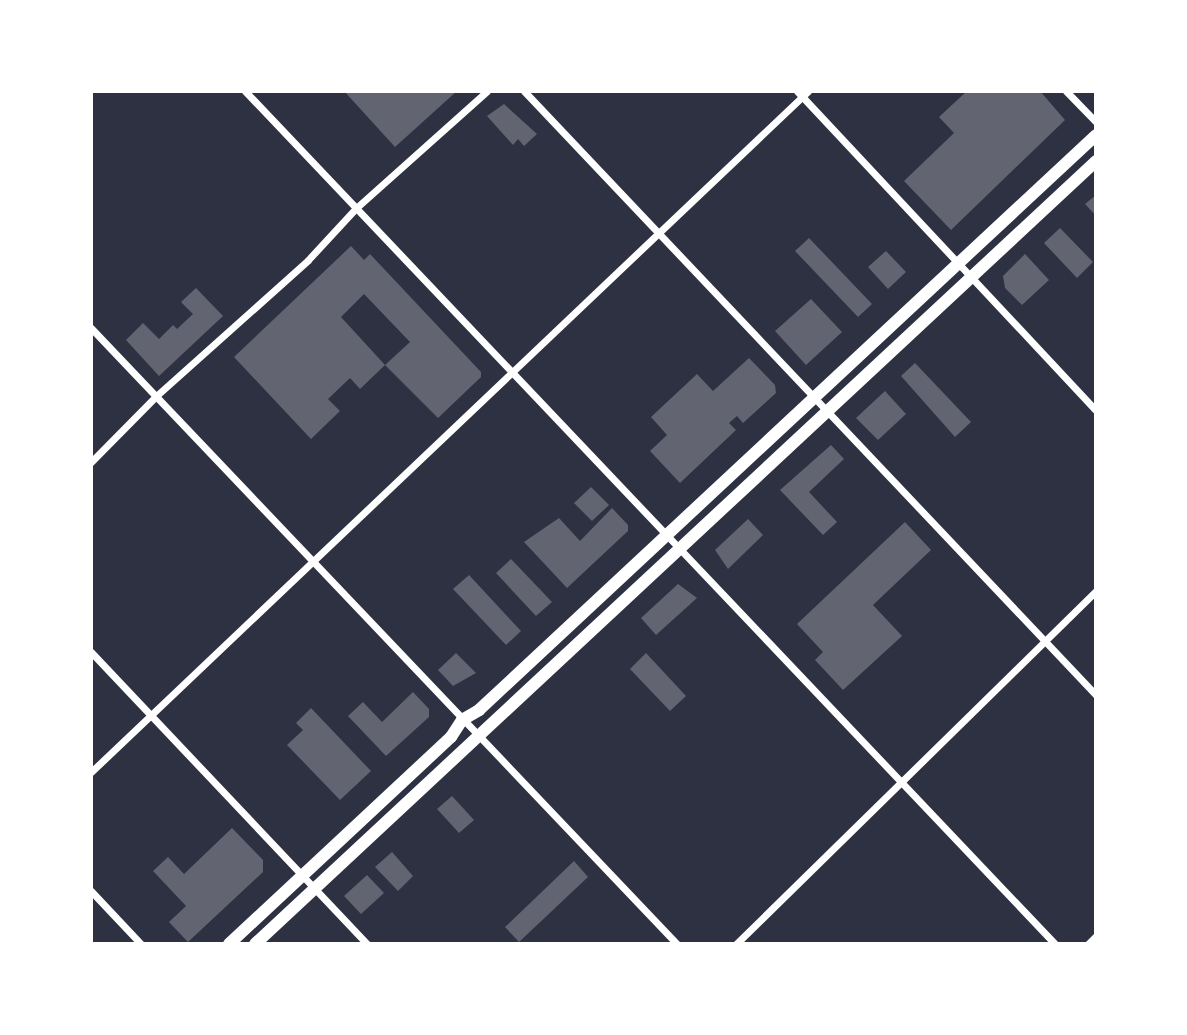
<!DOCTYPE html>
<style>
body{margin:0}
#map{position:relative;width:1187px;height:1035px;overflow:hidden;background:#2d3142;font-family:Raleway,sans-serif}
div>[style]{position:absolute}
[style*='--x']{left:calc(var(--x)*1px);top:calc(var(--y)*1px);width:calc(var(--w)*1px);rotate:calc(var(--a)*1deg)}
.building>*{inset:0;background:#626471}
.minor>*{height:7px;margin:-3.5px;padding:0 3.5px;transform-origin:3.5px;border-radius:3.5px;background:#fff}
.secondary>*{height:12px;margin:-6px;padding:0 6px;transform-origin:6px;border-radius:6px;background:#fff}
span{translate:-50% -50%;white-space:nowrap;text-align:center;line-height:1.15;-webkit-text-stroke:5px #fff;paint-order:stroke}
.frame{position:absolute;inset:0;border:93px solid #fff;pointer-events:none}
</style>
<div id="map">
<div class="building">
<i style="clip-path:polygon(344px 91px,457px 91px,395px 147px)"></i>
<i style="clip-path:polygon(967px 91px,1040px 91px,1065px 120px,951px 230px,904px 181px,954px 133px,939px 117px)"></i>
<i style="clip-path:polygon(504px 104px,537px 134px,524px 146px,518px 139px,513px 145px,487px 116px)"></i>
<i style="clip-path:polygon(1096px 195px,1096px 216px,1085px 204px)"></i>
<i style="clip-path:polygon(1060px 228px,1093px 262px,1077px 278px,1044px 243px)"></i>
<i style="clip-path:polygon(809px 238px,872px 304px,858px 317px,795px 251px)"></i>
<i style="clip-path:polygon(351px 246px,364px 260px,370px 254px,481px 372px,481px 377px,438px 418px,385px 365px,410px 342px,364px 294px,341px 317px,385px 365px,360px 389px,350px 378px,328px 399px,340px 411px,311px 439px,234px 357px)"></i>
<i style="clip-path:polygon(886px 251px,906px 272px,888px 289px,868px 267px)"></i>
<i style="clip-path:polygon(1025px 254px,1049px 280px,1022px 305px,1005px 288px,1003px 276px)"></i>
<i style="clip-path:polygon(196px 288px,223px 316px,159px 376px,126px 340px,143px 323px,159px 339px,173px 325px,177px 329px,193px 314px,181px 302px)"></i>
<i style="clip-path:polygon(811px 299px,842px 332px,806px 365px,775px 331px)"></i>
<i style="clip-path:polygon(749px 358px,775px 385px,776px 393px,743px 423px,737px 416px,729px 423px,736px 430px,680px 483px,650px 451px,667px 435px,651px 417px,697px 374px,713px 391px)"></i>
<i style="clip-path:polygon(915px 363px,971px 422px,955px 437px,901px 376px)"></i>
<i style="clip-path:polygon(885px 391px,906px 414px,878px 440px,856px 418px)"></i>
<i style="clip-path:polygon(831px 445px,844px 459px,809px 492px,837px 522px,823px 535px,780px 490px)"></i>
<i style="clip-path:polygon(591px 487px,609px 505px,592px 521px,574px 503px)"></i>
<i style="clip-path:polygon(612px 508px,628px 525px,628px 531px,567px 588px,524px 542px,559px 518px,580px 541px)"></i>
<i style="clip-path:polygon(748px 519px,763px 535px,728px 569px,715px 550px)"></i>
<i style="clip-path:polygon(905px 522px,931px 550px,873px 605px,902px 636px,843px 690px,815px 660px,823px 652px,797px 624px)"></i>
<i style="clip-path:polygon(511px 559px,552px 602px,536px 616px,496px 573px)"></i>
<i style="clip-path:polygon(469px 575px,521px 631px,506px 645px,453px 589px)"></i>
<i style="clip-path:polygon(678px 584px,697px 598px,656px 635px,641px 618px)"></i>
<i style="clip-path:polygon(456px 653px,476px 673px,453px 686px,438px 670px)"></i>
<i style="clip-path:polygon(646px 653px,686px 696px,670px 711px,630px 669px)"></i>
<i style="clip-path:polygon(413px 692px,429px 709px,429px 717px,386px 756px,348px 716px,363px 702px,382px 722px)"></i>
<i style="clip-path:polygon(311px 708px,371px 771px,340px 800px,287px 745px,303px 730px,296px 723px)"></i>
<i style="clip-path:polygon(452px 796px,474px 820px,459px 833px,437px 809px)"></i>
<i style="clip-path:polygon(232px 828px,263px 860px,263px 872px,188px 942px,169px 922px,186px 906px,153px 871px,168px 857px,184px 874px)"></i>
<i style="clip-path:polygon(392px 852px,413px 876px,398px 891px,375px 867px)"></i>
<i style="clip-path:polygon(574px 861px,588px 877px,519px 942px,505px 927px)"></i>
<i style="clip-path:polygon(367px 875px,384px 893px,361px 914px,344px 896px)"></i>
</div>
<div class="minor">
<i style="--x:245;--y:91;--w:1176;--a:46.48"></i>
<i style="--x:524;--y:91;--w:832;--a:46.56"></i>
<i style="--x:797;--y:91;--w:437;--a:46.9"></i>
<i style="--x:1066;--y:91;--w:43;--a:45.9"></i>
<i style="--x:91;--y:328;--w:850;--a:46.43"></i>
<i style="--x:91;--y:462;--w:91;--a:-45.4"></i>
<i style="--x:155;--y:397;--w:205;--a:-41.8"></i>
<i style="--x:308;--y:260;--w:69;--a:-47.3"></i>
<i style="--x:355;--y:209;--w:177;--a:-41.8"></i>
<i style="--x:91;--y:652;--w:402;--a:46.6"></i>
<i style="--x:91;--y:772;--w:989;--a:-43.52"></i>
<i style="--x:91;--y:891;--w:73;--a:46.7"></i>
<i style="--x:736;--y:944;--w:504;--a:-44.44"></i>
<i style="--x:1088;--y:944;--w:11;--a:-45"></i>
</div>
<div class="secondary">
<i style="--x:229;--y:944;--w:304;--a:-43"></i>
<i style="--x:451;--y:737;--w:20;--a:-57"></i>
<i style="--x:462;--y:720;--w:20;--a:-30"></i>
<i style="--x:479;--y:710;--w:843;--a:-42.98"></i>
<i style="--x:255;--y:944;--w:1149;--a:-42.95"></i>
</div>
<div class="frame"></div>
</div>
